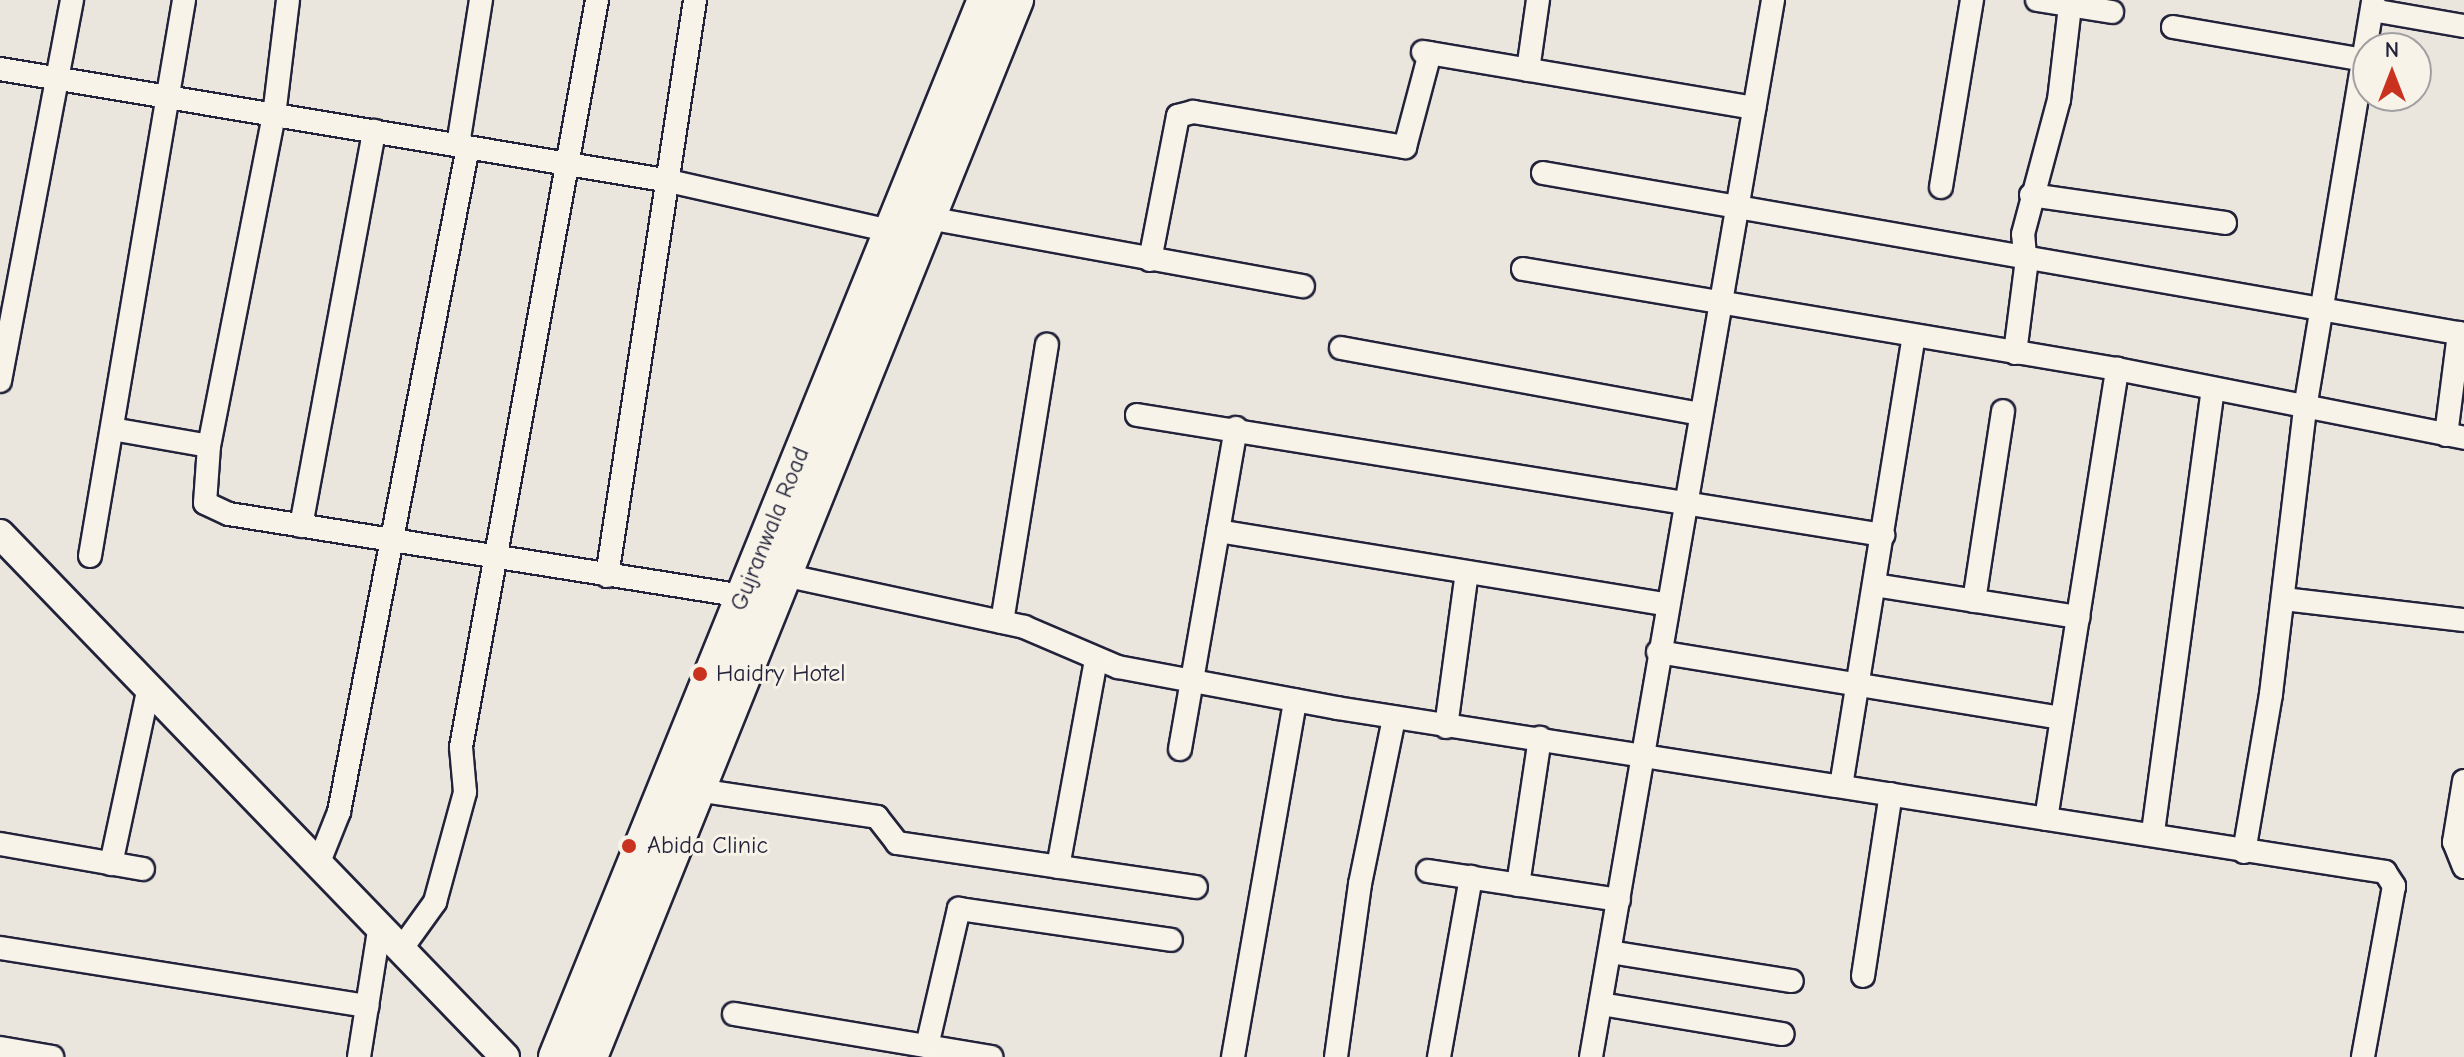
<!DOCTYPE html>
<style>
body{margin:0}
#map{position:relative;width:2464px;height:1057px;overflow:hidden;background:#eae6de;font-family:"Comic Neue",sans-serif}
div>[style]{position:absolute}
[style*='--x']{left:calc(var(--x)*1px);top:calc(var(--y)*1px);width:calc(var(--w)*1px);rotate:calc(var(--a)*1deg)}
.roads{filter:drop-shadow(2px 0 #22223b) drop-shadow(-2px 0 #22223b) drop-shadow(0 2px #22223b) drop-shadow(0 -2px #22223b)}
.minor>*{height:22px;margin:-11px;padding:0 11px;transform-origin:11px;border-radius:11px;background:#f7f3e8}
.major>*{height:28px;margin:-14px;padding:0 14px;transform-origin:14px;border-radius:14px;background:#f7f3e8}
.highway>*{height:34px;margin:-17px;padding:0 17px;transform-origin:17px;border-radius:17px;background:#f7f3e8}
.dots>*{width:22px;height:22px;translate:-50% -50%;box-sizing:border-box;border:4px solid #f7f3e8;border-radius:50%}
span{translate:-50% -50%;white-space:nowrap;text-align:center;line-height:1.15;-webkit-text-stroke:6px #f7f3e8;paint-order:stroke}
.street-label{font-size:24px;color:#22223b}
.poi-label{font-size:24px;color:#22223b}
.left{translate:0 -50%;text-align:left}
.north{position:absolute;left:2352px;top:32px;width:80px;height:80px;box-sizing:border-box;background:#f7f3e8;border:2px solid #a29fa3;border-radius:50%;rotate:0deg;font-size:22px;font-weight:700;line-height:32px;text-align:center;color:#22223b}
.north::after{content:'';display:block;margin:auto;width:28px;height:36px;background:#c8321e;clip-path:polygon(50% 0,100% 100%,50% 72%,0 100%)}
</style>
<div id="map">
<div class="roads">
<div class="minor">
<i style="--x:288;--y:0;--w:116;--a:96.9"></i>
<i style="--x:274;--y:115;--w:337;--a:101.1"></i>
<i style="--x:209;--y:446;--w:57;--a:94"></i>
<i style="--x:205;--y:503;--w:26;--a:25"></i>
<i style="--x:229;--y:514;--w:520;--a:9.06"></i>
<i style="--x:2037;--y:0;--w:76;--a:9.1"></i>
<i style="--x:2372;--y:10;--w:93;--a:9.9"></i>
<i style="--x:2173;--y:27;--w:194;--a:9.8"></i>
<i style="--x:1423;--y:52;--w:336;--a:9.6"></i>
<i style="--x:0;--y:69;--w:673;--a:9.49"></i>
<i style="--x:664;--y:180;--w:233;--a:12.7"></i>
<i style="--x:1528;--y:70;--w:71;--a:-81.9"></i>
<i style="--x:458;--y:145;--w:147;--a:-81"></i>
<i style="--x:1543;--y:173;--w:935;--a:9.92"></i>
<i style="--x:1941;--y:187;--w:190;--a:-80.6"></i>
<i style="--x:2031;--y:195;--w:196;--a:8.2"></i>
<i style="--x:928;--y:218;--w:381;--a:10.3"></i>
<i style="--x:1150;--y:260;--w:147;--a:-79"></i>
<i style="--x:1178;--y:116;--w:16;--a:-15"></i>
<i style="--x:1193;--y:112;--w:215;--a:9.4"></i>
<i style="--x:1405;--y:147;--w:97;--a:-75.1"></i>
<i style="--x:1523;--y:269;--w:602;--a:9.56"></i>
<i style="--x:2117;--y:369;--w:354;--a:11.2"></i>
<i style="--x:1341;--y:348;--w:364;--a:10.4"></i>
<i style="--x:2015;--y:353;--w:87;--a:-82.7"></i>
<i style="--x:2026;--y:267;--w:33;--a:-95"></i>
<i style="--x:2023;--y:234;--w:139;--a:-75"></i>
<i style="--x:2059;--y:100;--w:95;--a:-83.3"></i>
<i style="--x:0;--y:381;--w:388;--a:-79.3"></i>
<i style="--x:1137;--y:415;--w:756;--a:9.14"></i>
<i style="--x:112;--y:429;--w:98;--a:9.9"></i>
<i style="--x:2446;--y:435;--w:103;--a:-82.7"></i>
<i style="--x:301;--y:526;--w:402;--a:-79.5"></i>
<i style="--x:1218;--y:531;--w:454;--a:9.3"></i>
<i style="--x:90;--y:556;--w:564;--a:-80.4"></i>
<i style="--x:784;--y:575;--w:246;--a:12.2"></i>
<i style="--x:1024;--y:627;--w:102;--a:23.1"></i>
<i style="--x:1118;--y:667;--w:223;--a:10.6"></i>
<i style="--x:1337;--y:708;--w:1061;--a:8.89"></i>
<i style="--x:2385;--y:872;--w:17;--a:57"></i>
<i style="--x:2394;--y:886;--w:174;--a:100.3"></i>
<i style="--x:607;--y:576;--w:583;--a:-81.31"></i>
<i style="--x:1875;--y:585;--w:206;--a:9"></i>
<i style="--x:2284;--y:599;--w:181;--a:6.7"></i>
<i style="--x:1974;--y:601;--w:192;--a:-81.3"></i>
<i style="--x:1002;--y:622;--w:281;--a:-80.8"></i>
<i style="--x:1658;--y:652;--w:409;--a:9.3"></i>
<i style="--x:1446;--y:727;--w:156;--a:-82.3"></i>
<i style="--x:1180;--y:749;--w:326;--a:-80.1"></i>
<i style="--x:2464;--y:781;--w:62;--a:99.3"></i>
<i style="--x:2454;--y:842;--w:27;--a:68"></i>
<i style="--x:1841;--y:786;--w:455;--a:-80.8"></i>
<i style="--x:697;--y:790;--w:182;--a:8.5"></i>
<i style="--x:877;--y:817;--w:33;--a:52"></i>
<i style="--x:897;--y:843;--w:302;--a:8.4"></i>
<i style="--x:2046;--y:819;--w:456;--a:-81"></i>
<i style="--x:2153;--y:832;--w:447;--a:-82.3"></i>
<i style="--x:0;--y:844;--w:145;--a:9.9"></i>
<i style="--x:2244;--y:852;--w:160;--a:-80.3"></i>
<i style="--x:2271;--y:694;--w:288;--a:-83.2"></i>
<i style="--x:2305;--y:408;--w:414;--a:-80.5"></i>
<i style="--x:319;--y:862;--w:54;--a:-68.2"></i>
<i style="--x:339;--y:812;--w:677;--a:-79.02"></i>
<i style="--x:111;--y:864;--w:181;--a:-77.9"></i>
<i style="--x:1058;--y:867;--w:210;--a:-79.6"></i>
<i style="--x:1428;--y:871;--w:193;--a:8.6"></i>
<i style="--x:1518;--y:885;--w:149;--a:-81.5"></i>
<i style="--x:0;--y:948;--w:372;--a:9"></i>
<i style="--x:402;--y:948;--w:57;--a:-54.3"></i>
<i style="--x:435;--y:902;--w:114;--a:-74.7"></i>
<i style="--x:465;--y:792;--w:45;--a:-95.1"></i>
<i style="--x:461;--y:747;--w:759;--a:-79.68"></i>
<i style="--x:1610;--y:952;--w:184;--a:9.1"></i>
<i style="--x:1863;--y:976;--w:184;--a:-81.3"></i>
<i style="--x:1601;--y:1004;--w:184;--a:9.4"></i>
<i style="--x:734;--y:1014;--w:261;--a:9.5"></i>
<i style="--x:927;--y:1046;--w:141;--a:-76.9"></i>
<i style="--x:959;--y:909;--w:214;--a:8.3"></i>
<i style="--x:0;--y:1048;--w:53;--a:9.8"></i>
<i style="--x:359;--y:1057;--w:134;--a:-81"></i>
<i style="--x:1233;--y:1057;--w:362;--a:-80.1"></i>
<i style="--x:1336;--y:1057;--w:175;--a:-82.1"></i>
<i style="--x:1360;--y:884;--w:169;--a:-78.4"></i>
<i style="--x:1439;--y:1057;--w:183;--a:-79.9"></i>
<i style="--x:1591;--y:1057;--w:1073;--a:-80.23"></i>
</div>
<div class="major">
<i style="--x:0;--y:534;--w:727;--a:46"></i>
</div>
<div class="highway">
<i style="--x:556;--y:1057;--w:1141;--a:-67.91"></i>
<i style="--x:590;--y:1057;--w:1140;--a:-68.05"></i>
</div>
</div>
<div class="dots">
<i style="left:700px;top:674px;background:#c8321e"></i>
<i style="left:629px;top:846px;background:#c8321e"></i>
</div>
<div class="street-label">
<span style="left:770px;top:529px;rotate:-68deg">Gujranwala Road</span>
</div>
<div class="poi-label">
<span class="left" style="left:716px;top:674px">Haidry Hotel</span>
<span class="left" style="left:647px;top:846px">Abida Clinic</span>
</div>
<div class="north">N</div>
</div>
